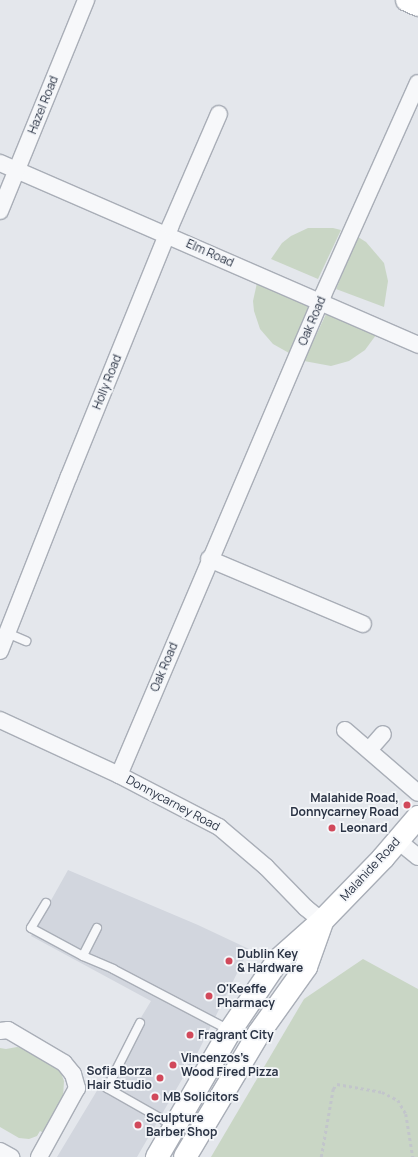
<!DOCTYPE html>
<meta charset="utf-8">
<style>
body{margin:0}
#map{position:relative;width:418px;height:1157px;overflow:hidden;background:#e4e7ec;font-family:Manrope,sans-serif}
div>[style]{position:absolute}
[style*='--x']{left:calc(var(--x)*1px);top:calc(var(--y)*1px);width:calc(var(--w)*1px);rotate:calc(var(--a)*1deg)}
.built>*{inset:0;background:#d2d6de}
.green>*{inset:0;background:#c9d6c5}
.path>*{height:2.5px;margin-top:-1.25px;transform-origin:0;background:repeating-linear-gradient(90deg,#c2c5cb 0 3px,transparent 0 6px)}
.roads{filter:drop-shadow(1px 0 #a9aeb7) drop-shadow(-1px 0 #a9aeb7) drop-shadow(0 1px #a9aeb7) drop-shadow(0 -1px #a9aeb7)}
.lane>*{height:8px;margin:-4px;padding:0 4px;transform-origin:4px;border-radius:4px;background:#f7f8fa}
.street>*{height:16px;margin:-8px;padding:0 8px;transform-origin:8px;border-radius:8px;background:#f7f8fa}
.secondary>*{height:22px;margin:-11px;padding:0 11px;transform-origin:11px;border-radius:11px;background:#fff}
.dots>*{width:11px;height:11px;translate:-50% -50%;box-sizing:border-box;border:2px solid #f4f6f9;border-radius:50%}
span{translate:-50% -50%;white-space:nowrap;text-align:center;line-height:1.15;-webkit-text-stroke:3.5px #f4f6f9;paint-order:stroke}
.street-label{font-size:12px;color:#2b3445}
.poi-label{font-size:12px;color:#2b3445;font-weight:700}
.right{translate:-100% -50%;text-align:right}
.left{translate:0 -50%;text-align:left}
</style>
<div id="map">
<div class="built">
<i style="clip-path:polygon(68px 870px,198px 925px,249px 949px,199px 1050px,137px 1157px,57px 1157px,151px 1001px,31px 936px)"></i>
</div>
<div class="green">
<i style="clip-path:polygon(308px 228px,333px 228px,341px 230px,318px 279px,271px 259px,282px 243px,291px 236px)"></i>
<i style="clip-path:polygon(358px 237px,366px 242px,384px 263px,388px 281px,384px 307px,336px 289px)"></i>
<i style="clip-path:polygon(257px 283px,309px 305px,289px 353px,273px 344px,260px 329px,254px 311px,253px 301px)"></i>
<i style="clip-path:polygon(326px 314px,376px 335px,365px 350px,349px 361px,331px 366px,304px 361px)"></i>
<i style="clip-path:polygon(363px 959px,418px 989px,418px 1157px,211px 1157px,304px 999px)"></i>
<i style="clip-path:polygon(17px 1047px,24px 1048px,54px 1066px,61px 1073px,64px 1081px,63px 1098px,44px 1133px,40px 1131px,37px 1136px,29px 1139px,19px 1138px,0 1127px,0 1048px,6px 1049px)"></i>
</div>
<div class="path">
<i style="--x:321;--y:1157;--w:69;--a:-80"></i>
<i style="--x:333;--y:1089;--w:6;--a:-51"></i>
<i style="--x:337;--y:1084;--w:46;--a:10.1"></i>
<i style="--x:382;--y:1092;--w:18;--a:27"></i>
<i style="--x:398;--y:1100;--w:16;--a:60"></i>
<i style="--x:406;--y:1114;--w:44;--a:80.8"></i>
</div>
<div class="roads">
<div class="lane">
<i style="--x:7;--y:633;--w:21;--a:23"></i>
<i style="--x:46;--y:903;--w:29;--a:121"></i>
<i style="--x:31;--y:928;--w:59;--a:28.3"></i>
<i style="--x:97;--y:928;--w:31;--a:117"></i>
<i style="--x:83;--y:956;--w:33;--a:23"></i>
<i style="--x:113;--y:969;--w:131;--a:27.7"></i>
<i style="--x:140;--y:1023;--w:73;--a:116.9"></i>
<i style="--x:107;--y:1088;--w:77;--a:29.6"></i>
</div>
<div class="street">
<i style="--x:0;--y:163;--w:456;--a:23.5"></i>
<i style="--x:0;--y:211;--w:228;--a:-67.8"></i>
<i style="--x:209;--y:559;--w:167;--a:22.9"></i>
<i style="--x:0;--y:651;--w:188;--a:-68.5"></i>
<i style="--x:69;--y:476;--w:269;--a:-67.9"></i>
<i style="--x:170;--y:227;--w:123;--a:-66.6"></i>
<i style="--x:0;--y:720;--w:131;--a:24.8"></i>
<i style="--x:119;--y:775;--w:113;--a:27.5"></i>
<i style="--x:219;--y:827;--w:62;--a:40.4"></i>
<i style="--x:266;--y:867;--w:57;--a:45.7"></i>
<i style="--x:306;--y:908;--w:21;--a:39"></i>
<i style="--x:345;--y:730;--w:96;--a:40.8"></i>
<i style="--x:369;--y:750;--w:21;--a:-49"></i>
<i style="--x:119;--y:775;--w:522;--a:-66.97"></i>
<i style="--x:323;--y:295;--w:232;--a:-65.9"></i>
<i style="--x:397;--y:840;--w:27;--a:39"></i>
<i style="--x:0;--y:1031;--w:8;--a:-7"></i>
<i style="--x:8;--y:1030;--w:65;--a:30.5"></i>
<i style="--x:64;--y:1063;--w:14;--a:51"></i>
<i style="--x:73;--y:1074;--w:15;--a:74"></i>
<i style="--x:77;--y:1088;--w:79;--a:118.8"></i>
<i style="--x:0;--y:1151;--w:13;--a:29"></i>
</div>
<div class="secondary">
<i style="--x:407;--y:0;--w:12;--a:24"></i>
<i style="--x:157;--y:1157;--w:146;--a:-59.9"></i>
<i style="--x:230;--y:1031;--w:86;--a:-55.9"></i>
<i style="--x:278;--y:960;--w:59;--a:-41.6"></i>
<i style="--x:322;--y:921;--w:88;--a:-45.9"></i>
<i style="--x:383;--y:858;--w:54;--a:-49.5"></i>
<i style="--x:185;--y:1157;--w:144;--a:-59.2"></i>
<i style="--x:259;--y:1033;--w:81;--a:-54.5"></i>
<i style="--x:306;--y:967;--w:48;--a:-70.4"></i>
</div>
</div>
<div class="dots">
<i style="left:407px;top:805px;background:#d1495b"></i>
<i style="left:332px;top:828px;background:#d1495b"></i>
<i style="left:229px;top:961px;background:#d1495b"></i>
<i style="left:209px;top:996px;background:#d1495b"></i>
<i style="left:190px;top:1035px;background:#d1495b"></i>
<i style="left:173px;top:1065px;background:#d1495b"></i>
<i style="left:160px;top:1078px;background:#d1495b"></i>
<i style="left:155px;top:1097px;background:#d1495b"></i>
<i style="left:138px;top:1125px;background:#d1495b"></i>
</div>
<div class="street-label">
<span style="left:43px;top:105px;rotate:-68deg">Hazel Road</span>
<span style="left:210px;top:253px;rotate:24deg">Elm Road</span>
<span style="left:312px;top:321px;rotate:-67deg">Oak Road</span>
<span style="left:107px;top:382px;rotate:-68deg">Holly Road</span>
<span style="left:164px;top:667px;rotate:-67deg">Oak Road</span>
<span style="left:173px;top:803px;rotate:28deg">Donnycarney Road</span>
<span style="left:370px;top:869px;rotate:-47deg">Malahide Road</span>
</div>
<div class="poi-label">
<span class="right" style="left:399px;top:805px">Malahide Road,<br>Donnycarney Road</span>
<span class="left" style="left:340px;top:828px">Leonard</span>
<span class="left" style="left:237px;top:961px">Dublin Key<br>&amp; Hardware</span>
<span class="left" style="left:217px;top:996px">O'Keeffe<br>Pharmacy</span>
<span class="left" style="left:198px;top:1035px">Fragrant City</span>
<span class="left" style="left:181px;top:1065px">Vincenzos’s<br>Wood Fired Pizza</span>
<span class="right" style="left:152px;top:1078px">Sofia Borza<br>Hair Studio</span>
<span class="left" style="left:163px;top:1097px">MB Solicitors</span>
<span class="left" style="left:146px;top:1125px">Sculpture<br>Barber Shop</span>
</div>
</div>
